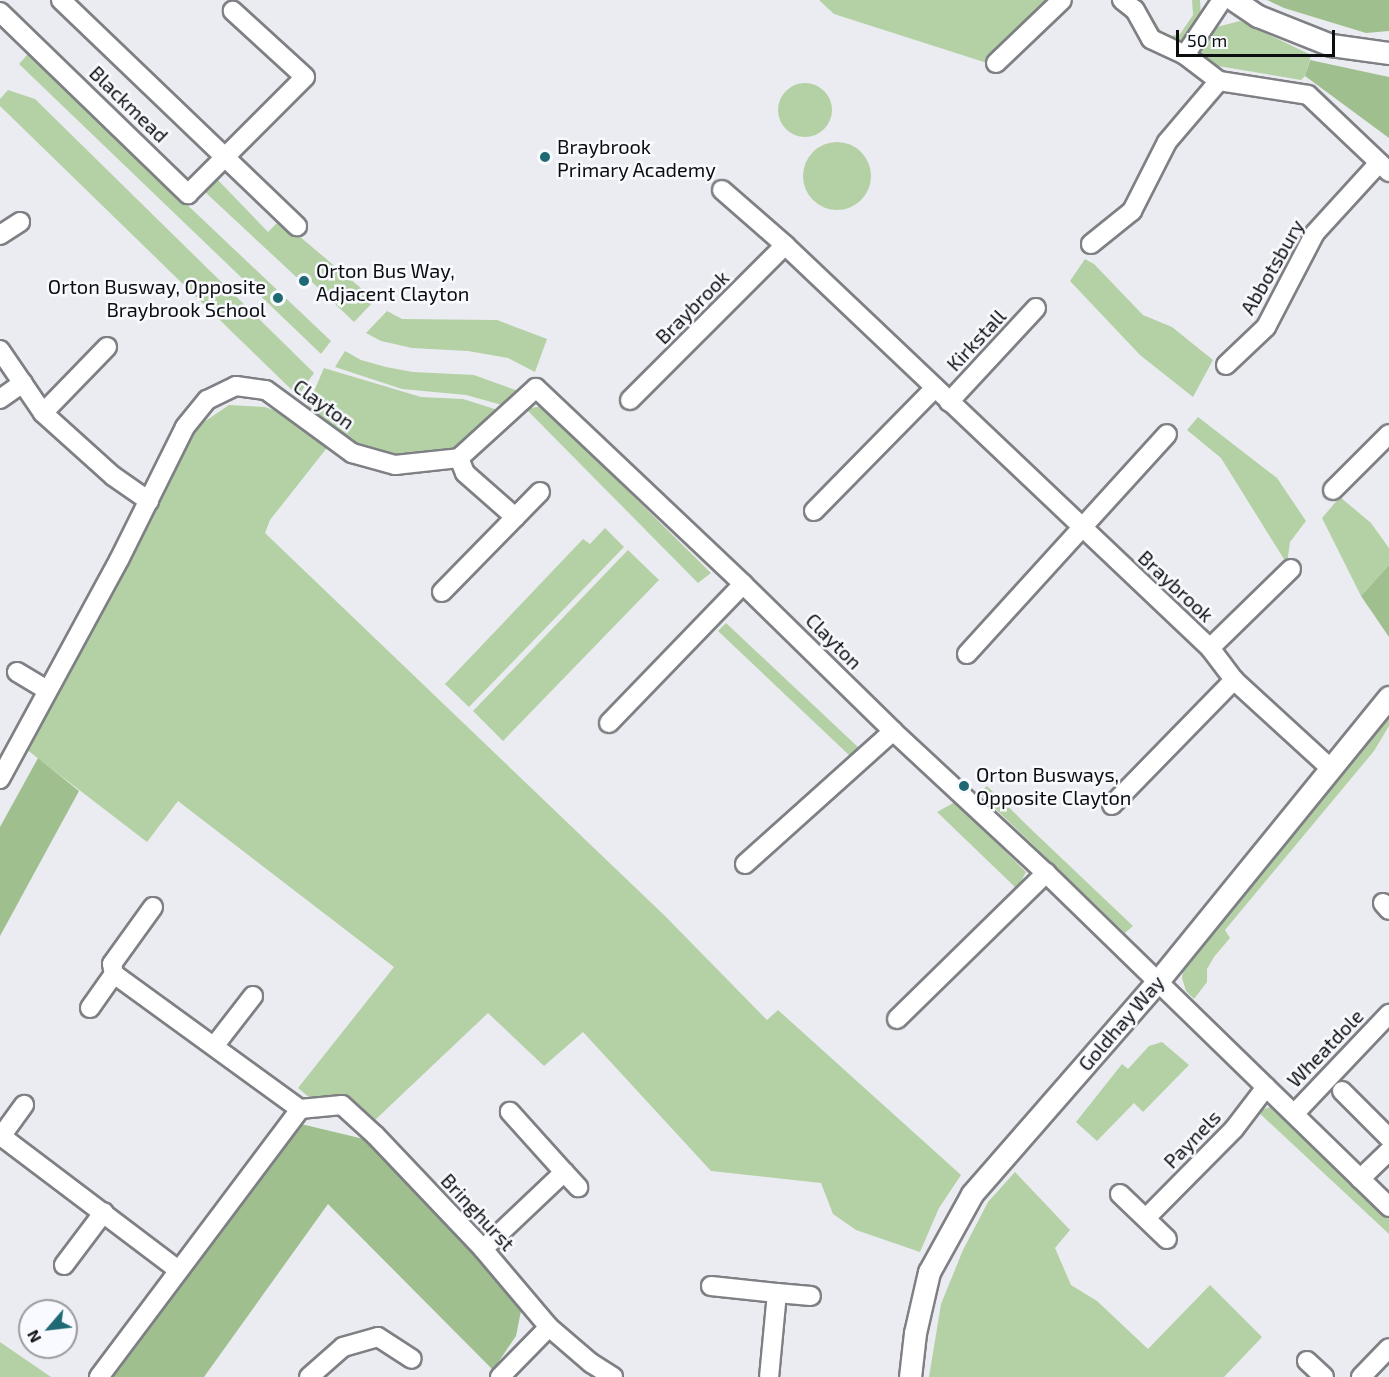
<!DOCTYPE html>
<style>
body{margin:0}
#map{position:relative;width:1389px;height:1377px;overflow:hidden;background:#ebecf2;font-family:"Exo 2",sans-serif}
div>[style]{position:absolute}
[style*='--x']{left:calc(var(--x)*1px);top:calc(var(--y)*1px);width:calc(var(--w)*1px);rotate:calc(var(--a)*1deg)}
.green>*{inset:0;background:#b4d1a5}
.round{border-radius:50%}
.forest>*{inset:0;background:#a0bf8f}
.roads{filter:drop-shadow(2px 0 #7e8084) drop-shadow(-2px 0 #7e8084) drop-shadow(0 2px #7e8084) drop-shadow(0 -2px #7e8084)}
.minor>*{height:18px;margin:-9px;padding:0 9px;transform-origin:9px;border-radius:9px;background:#fff}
.tertiary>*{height:21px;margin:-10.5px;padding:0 10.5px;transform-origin:10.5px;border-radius:10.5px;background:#fff}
.dots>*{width:16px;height:16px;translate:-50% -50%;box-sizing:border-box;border:3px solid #f8faff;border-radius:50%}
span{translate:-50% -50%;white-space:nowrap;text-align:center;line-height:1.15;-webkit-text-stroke:5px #f8faff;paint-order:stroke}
.street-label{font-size:20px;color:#0c0d0e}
.poi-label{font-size:20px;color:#0c0d0e}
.left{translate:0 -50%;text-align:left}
.right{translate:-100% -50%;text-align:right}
.north{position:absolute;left:18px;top:1299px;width:60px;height:60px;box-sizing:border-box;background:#f8faff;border:2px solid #9a9b9f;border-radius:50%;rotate:242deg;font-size:16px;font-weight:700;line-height:24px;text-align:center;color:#0c0d0e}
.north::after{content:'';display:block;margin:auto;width:21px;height:27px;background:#1e6973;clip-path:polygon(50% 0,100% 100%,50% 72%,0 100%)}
.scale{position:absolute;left:1176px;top:30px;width:159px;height:27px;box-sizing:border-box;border:3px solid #0c0d0e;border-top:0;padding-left:8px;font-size:18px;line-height:21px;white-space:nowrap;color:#0c0d0e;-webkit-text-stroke:4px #f8faff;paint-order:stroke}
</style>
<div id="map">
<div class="green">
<i style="clip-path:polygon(819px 0,1052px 0,987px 63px,834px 14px)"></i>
<i style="clip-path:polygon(1134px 0,1145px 5px,1162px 33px,1171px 36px,1180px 34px,1193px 15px,1192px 0,1200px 0,1201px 18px,1184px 41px,1166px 37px,1158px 34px)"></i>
<i style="clip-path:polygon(1240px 21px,1311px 55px,1305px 76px,1301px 80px,1206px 64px,1203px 61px,1200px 45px,1213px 28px)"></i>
<i style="clip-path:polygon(28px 54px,331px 341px,321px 354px,19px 64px)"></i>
<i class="round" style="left:778px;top:83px;width:54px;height:54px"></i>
<i style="clip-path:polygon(8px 90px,35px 99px,314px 373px,298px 396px,0 106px,0 99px)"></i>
<i class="round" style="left:803px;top:142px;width:68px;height:68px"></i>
<i style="clip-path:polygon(217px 179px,268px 232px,280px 220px,375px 300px,354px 322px,312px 282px,307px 287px,205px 192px)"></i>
<i style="clip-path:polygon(1085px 259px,1094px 264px,1143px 315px,1172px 327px,1213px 360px,1193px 397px,1140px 355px,1070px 281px)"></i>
<i style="clip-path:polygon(387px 311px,402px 319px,497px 320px,547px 339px,535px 372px,508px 358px,468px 351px,412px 348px,381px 341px,366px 333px)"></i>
<i style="clip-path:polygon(345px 351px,361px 360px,386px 367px,413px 372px,474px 375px,518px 391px,502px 405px,466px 395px,402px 389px,335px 367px)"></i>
<i style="clip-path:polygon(324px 368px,421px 397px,463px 399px,501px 411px,453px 450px,392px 460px,346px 444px,305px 412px)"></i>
<i style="clip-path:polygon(229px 405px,265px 407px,290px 416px,330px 444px,270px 520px,265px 533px,665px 916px,767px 1020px,778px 1010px,961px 1175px,939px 1208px,920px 1252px,856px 1230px,833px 1214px,821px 1183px,711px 1171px,583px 1032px,544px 1066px,488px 1013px,375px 1120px,346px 1094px,310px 1098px,298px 1088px,394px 967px,178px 801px,147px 842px,22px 746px,162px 483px,198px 426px)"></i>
<i style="clip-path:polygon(542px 406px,711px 573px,698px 583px,526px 409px)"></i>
<i style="clip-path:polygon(1198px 417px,1277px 478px,1306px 521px,1290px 542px,1287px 564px,1221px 458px,1187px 430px)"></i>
<i style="clip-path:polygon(1340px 497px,1371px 523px,1389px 548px,1389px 565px,1361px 596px,1322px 518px)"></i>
<i style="clip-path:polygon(605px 528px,624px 547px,469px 707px,445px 684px,583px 539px,590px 544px)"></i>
<i style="clip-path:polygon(628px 550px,659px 580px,503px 741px,473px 711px)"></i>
<i style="clip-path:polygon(726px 623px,859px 748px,850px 756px,718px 631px)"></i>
<i style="clip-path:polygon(1389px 712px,1389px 726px,1374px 751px,1225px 930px,1230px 938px,1214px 957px,1207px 969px,1207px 982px,1194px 999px,1186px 991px,1182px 978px,1184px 962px)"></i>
<i style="clip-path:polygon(987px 786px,1034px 832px,1133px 926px,1125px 933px,979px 793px)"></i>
<i style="clip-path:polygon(955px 802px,1026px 872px,1017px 889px,937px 812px)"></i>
<i style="clip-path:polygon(1162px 1042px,1189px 1065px,1143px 1112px,1134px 1103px,1097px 1141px,1076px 1122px,1122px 1064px,1128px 1069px,1149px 1046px)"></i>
<i style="clip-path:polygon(1274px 1106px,1389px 1216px,1389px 1234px,1257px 1111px)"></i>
<i style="clip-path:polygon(1015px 1172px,1070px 1230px,1055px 1248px,1071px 1285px,1097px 1301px,1148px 1349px,1210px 1285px,1262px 1337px,1224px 1377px,929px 1377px,941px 1304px,963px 1250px,988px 1202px)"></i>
<i style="clip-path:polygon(0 1342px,51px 1377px,0 1377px)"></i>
</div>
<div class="forest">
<i style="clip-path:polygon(1267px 0,1389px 0,1389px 31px,1366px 33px,1284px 8px)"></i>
<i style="clip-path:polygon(1310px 60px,1389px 77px,1389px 138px,1305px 76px)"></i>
<i style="clip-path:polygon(1389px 565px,1389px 637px,1361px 596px)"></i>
<i style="clip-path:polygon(38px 758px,79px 791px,0 936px,0 827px)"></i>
<i style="clip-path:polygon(301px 1124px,368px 1140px,522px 1306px,516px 1336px,493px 1370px,328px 1204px,204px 1377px,108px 1377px)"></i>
</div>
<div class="roads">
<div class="minor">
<i style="--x:61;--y:0;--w:327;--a:43.8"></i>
<i style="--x:1122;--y:0;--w:16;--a:38"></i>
<i style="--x:1135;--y:10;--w:33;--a:61"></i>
<i style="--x:1151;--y:39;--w:38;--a:25"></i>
<i style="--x:1185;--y:55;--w:43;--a:37.4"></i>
<i style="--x:1219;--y:81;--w:90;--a:8.9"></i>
<i style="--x:1308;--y:95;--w:112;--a:43.5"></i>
<i style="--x:0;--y:12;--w:262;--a:44.1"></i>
<i style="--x:188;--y:194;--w:165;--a:-45"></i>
<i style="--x:305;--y:77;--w:98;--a:-137.5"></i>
<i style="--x:1185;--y:55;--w:66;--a:-56.1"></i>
<i style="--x:996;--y:63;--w:91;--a:-43.7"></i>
<i style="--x:722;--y:190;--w:84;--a:41.1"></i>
<i style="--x:785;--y:245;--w:586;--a:43.48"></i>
<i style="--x:1210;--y:648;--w:40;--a:53"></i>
<i style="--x:1234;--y:680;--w:132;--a:42.5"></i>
<i style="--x:0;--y:235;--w:24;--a:-33"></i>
<i style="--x:1091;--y:244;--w:53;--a:-38.8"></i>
<i style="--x:1132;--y:211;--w:77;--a:-63.1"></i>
<i style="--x:1167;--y:142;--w:80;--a:-49.6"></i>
<i style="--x:0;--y:350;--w:76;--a:55.7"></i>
<i style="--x:43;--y:413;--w:94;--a:42"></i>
<i style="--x:113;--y:476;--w:44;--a:34.8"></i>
<i style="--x:1226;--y:365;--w:55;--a:-43.5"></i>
<i style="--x:1266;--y:327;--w:106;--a:-62.5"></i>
<i style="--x:1315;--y:233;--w:95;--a:-47.6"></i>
<i style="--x:0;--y:399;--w:28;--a:-35"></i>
<i style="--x:630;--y:400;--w:219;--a:-45"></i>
<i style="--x:949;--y:402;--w:128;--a:-47.2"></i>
<i style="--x:43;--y:413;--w:92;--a:-45.9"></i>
<i style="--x:459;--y:458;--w:16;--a:68"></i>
<i style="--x:465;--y:473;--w:67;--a:41.3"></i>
<i style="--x:1333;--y:490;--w:79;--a:-45"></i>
<i style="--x:814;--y:511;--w:171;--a:-45.5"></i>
<i style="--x:442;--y:592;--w:140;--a:-45.6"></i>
<i style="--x:1210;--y:648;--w:113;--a:-44.3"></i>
<i style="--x:967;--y:654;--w:297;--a:-47.7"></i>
<i style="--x:17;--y:672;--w:35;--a:31"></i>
<i style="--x:609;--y:723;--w:193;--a:-46"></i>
<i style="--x:0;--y:779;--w:249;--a:-61.5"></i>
<i style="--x:119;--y:560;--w:148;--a:-63.6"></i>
<i style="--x:185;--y:427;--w:35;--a:-51"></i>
<i style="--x:207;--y:400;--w:32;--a:-26"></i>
<i style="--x:236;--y:386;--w:30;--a:8"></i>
<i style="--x:266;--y:390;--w:107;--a:36.2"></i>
<i style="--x:352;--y:453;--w:45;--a:15.6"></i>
<i style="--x:395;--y:465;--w:64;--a:-6.2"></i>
<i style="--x:459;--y:458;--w:104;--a:-42.3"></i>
<i style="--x:536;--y:388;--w:285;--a:43.4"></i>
<i style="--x:743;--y:584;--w:210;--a:44.4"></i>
<i style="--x:893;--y:731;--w:209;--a:42.9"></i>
<i style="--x:1046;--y:873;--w:479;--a:44.2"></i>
<i style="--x:1112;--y:805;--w:175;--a:-45.7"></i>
<i style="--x:745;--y:864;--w:199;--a:-41.9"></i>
<i style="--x:1383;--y:903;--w:9;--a:49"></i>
<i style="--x:153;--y:907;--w:70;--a:125.7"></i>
<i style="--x:112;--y:964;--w:10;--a:79"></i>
<i style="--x:114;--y:974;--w:230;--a:36"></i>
<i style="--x:300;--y:1109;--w:42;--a:-5.4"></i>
<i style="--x:342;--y:1105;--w:45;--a:42.3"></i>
<i style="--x:375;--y:1135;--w:157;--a:46.5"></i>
<i style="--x:483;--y:1249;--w:102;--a:49.8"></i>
<i style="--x:549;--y:1327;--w:55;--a:40.6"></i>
<i style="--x:591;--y:1363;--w:26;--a:32"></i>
<i style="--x:90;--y:1008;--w:42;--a:-54.8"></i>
<i style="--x:897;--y:1019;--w:209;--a:-44.4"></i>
<i style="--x:215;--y:1045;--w:62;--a:-52.2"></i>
<i style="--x:1342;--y:1091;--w:66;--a:45"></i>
<i style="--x:1295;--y:1113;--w:137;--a:-46.5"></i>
<i style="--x:1;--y:1136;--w:222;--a:37.1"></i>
<i style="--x:0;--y:1138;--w:41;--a:-54"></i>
<i style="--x:564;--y:1172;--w:21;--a:47"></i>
<i style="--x:1360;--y:1179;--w:40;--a:-44"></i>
<i style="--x:1120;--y:1194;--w:65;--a:43.8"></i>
<i style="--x:1146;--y:1218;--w:125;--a:-45.3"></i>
<i style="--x:1234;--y:1129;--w:53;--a:-52.7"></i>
<i style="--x:483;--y:1249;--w:112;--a:-43.5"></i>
<i style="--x:564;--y:1172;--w:81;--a:-132"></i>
<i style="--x:64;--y:1265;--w:66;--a:-53"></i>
<i style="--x:711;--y:1286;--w:66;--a:6.1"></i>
<i style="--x:777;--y:1293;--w:84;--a:95.4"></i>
<i style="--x:777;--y:1293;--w:34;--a:5"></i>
<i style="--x:1307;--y:1361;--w:23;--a:43"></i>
<i style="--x:99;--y:1377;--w:335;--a:-53.1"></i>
<i style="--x:309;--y:1377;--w:45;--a:-41.4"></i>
<i style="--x:343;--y:1347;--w:36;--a:-16"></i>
<i style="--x:378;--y:1337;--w:40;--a:32.9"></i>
<i style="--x:500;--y:1377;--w:70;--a:-45.6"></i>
<i style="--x:1361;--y:1377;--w:40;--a:-46"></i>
</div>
<div class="tertiary">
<i style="--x:1234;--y:0;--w:29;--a:34"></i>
<i style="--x:1258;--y:16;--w:79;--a:21.7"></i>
<i style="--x:1331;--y:45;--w:59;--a:7.9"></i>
<i style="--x:910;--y:1377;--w:44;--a:-83.5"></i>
<i style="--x:915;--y:1333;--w:63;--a:-77.1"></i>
<i style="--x:929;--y:1272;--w:89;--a:-61.1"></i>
<i style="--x:972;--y:1194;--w:283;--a:-48.9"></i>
<i style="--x:1158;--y:981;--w:366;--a:-50.9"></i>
</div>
</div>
<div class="dots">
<i style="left:545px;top:157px;background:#1e6973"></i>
<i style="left:304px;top:281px;background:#1e6973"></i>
<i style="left:278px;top:298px;background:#1e6973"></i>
<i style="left:964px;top:786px;background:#1e6973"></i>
</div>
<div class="street-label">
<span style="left:129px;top:104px;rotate:44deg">Blackmead</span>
<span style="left:1272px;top:267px;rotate:-60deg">Abbotsbury</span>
<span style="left:692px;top:307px;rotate:-45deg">Braybrook</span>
<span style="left:976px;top:340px;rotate:-47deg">Kirkstall</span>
<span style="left:324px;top:404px;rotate:36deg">Clayton</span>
<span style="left:1176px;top:586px;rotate:43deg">Braybrook</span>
<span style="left:834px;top:641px;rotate:45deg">Clayton</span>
<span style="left:1121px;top:1023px;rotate:-49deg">Goldhay Way</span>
<span style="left:1325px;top:1048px;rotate:-46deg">Wheatdole</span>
<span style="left:1192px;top:1139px;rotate:-46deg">Paynels</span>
<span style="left:478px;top:1212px;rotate:47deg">Bringhurst</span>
</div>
<div class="poi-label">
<span class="left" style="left:557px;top:158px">Braybrook<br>Primary Academy</span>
<span class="left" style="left:316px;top:282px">Orton Bus Way,<br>Adjacent Clayton</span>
<span class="right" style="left:266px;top:298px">Orton Busway, Opposite<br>Braybrook School</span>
<span class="left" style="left:976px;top:786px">Orton Busways,<br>Opposite Clayton</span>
</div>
<div class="north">N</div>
<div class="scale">50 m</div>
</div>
